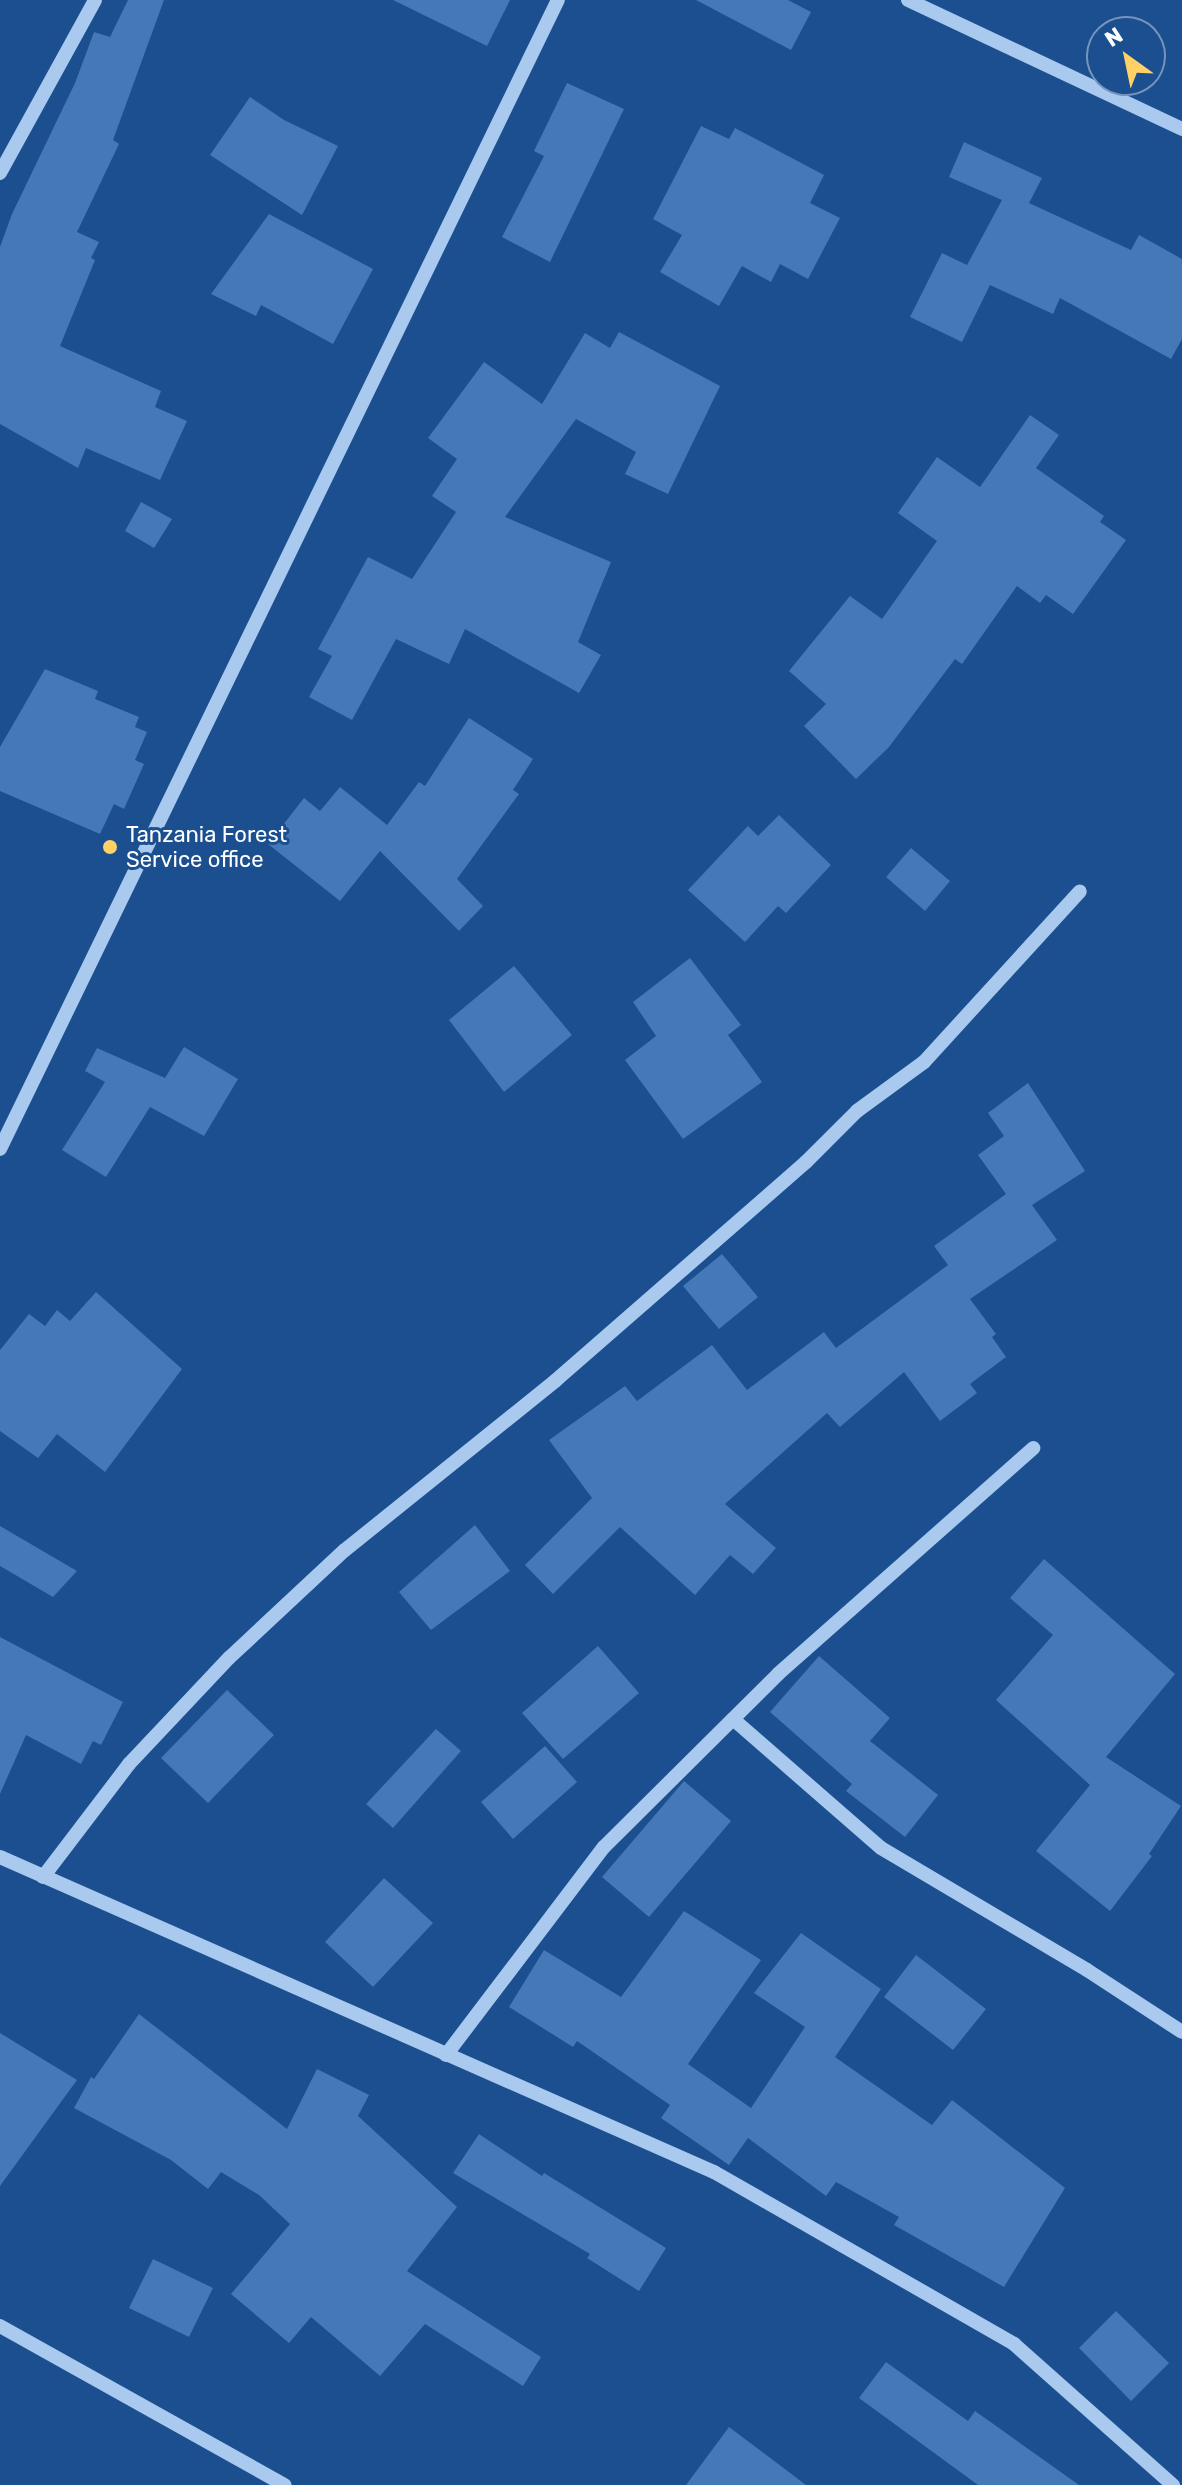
<!DOCTYPE html>
<style>
body{margin:0}
#map{position:relative;width:1182px;height:2485px;overflow:hidden;background:#1b4f8f;font-family:Rubik,sans-serif}
div>[style]{position:absolute}
[style*='--x']{left:calc(var(--x)*1px);top:calc(var(--y)*1px);width:calc(var(--w)*1px);rotate:calc(var(--a)*1deg)}
.building>*{inset:0;background:#4478b7}
.minor>*{height:14px;margin:-7px;padding:0 7px;transform-origin:7px;border-radius:7px;background:#a9c9ee}
.dots>*{width:22px;height:22px;translate:-50% -50%;box-sizing:border-box;border:4px solid #1b4f8f;border-radius:50%}
span{translate:-50% -50%;white-space:nowrap;text-align:center;line-height:1.15;-webkit-text-stroke:6px #1b4f8f;paint-order:stroke}
.poi-label{font-size:22px;color:#fff}
.left{translate:0 -50%;text-align:left}
.north{position:absolute;left:1086px;top:16px;width:80px;height:80px;box-sizing:border-box;background:#1b4f8f;border:2px solid #7695bc;border-radius:50%;rotate:327deg;font-size:22px;font-weight:700;line-height:32px;text-align:center;color:#fff}
.north::after{content:'';display:block;margin:auto;width:28px;height:36px;background:#ffd166;clip-path:polygon(50% 0,100% 100%,50% 72%,0 100%)}
</style>
<div id="map">
<div class="building">
<i style="clip-path:polygon(128px 0,164px 0,113px 140px,119px 144px,77px 232px,99px 242px,91px 258px,95px 260px,60px 346px,161px 391px,155px 407px,187px 421px,160px 480px,86px 448px,78px 468px,0 424px,0 247px,12px 214px,75px 83px,94px 32px,110px 37px)"></i>
<i style="clip-path:polygon(393px 0,510px 0,487px 46px)"></i>
<i style="clip-path:polygon(696px 0,788px 0,811px 12px,791px 50px)"></i>
<i style="clip-path:polygon(567px 83px,624px 109px,550px 262px,502px 237px,544px 156px,534px 151px)"></i>
<i style="clip-path:polygon(250px 97px,284px 120px,338px 146px,302px 215px,210px 155px)"></i>
<i style="clip-path:polygon(701px 126px,729px 139px,735px 128px,824px 175px,810px 203px,840px 218px,808px 279px,780px 264px,771px 282px,742px 266px,719px 306px,660px 272px,682px 235px,653px 219px)"></i>
<i style="clip-path:polygon(964px 142px,1042px 178px,1029px 203px,1131px 250px,1139px 235px,1182px 259px,1182px 339px,1171px 359px,1060px 298px,1053px 314px,990px 285px,962px 342px,910px 317px,942px 253px,967px 265px,1002px 200px,949px 177px)"></i>
<i style="clip-path:polygon(269px 214px,373px 269px,333px 344px,261px 305px,256px 316px,211px 294px)"></i>
<i style="clip-path:polygon(619px 332px,720px 386px,668px 494px,625px 474px,636px 452px,576px 419px,505px 517px,611px 562px,578px 642px,601px 655px,579px 693px,465px 629px,449px 664px,396px 639px,352px 720px,309px 697px,332px 656px,318px 649px,368px 557px,412px 579px,456px 512px,432px 496px,457px 459px,428px 438px,484px 362px,542px 404px,585px 333px,610px 348px)"></i>
<i style="clip-path:polygon(1030px 415px,1059px 435px,1036px 468px,1104px 516px,1100px 522px,1126px 540px,1073px 614px,1046px 595px,1040px 603px,1017px 586px,962px 664px,955px 659px,889px 747px,856px 779px,804px 726px,826px 704px,789px 671px,850px 596px,882px 619px,937px 541px,898px 513px,937px 457px,980px 487px)"></i>
<i style="clip-path:polygon(141px 502px,172px 519px,154px 548px,125px 531px)"></i>
<i style="clip-path:polygon(45px 669px,98px 691px,95px 699px,139px 717px,135px 727px,147px 732px,135px 760px,144px 764px,124px 809px,114px 804px,100px 834px,0 791px,0 747px)"></i>
<i style="clip-path:polygon(469px 718px,533px 759px,513px 790px,519px 794px,457px 879px,483px 906px,459px 931px,380px 851px,340px 901px,268px 844px,304px 798px,320px 811px,340px 787px,387px 825px,419px 782px,425px 786px)"></i>
<i style="clip-path:polygon(779px 815px,831px 865px,786px 913px,778px 906px,745px 942px,688px 890px,748px 826px,758px 836px)"></i>
<i style="clip-path:polygon(911px 848px,950px 881px,925px 911px,886px 877px)"></i>
<i style="clip-path:polygon(690px 958px,741px 1025px,728px 1035px,762px 1082px,683px 1139px,625px 1060px,656px 1036px,633px 1002px)"></i>
<i style="clip-path:polygon(514px 966px,572px 1035px,504px 1092px,449px 1020px)"></i>
<i style="clip-path:polygon(184px 1047px,238px 1079px,204px 1136px,150px 1107px,106px 1177px,62px 1150px,105px 1082px,85px 1071px,97px 1048px,165px 1078px)"></i>
<i style="clip-path:polygon(1028px 1083px,1085px 1171px,1032px 1205px,1057px 1240px,970px 1299px,996px 1334px,992px 1337px,1006px 1357px,970px 1384px,977px 1393px,940px 1421px,904px 1372px,840px 1427px,827px 1413px,725px 1504px,776px 1548px,753px 1574px,730px 1555px,695px 1595px,620px 1527px,553px 1594px,525px 1565px,592px 1498px,549px 1440px,625px 1386px,637px 1401px,712px 1345px,747px 1390px,824px 1332px,836px 1348px,948px 1265px,934px 1246px,1006px 1194px,978px 1155px,1004px 1136px,988px 1113px)"></i>
<i style="clip-path:polygon(722px 1254px,758px 1297px,719px 1329px,683px 1286px)"></i>
<i style="clip-path:polygon(96px 1292px,182px 1369px,105px 1472px,57px 1434px,38px 1458px,0 1431px,0 1350px,29px 1314px,45px 1326px,57px 1310px,70px 1321px)"></i>
<i style="clip-path:polygon(475px 1525px,510px 1571px,431px 1630px,399px 1592px)"></i>
<i style="clip-path:polygon(0 1526px,77px 1571px,53px 1597px,0 1566px)"></i>
<i style="clip-path:polygon(1044px 1559px,1175px 1674px,1106px 1757px,1181px 1806px,1149px 1854px,1152px 1856px,1110px 1911px,1036px 1851px,1090px 1785px,996px 1700px,1053px 1635px,1010px 1598px)"></i>
<i style="clip-path:polygon(0 1637px,123px 1702px,101px 1745px,93px 1741px,81px 1764px,26px 1735px,0 1794px)"></i>
<i style="clip-path:polygon(598px 1646px,639px 1693px,563px 1759px,522px 1713px)"></i>
<i style="clip-path:polygon(819px 1656px,890px 1718px,870px 1741px,938px 1795px,905px 1837px,846px 1791px,852px 1784px,770px 1712px)"></i>
<i style="clip-path:polygon(227px 1690px,274px 1735px,208px 1803px,161px 1758px)"></i>
<i style="clip-path:polygon(436px 1729px,461px 1751px,393px 1828px,366px 1804px)"></i>
<i style="clip-path:polygon(545px 1746px,577px 1782px,513px 1839px,481px 1802px)"></i>
<i style="clip-path:polygon(684px 1781px,731px 1821px,649px 1917px,602px 1877px)"></i>
<i style="clip-path:polygon(384px 1878px,433px 1923px,373px 1987px,325px 1942px)"></i>
<i style="clip-path:polygon(684px 1911px,761px 1960px,688px 2064px,751px 2108px,805px 2027px,754px 1993px,801px 1933px,881px 1989px,835px 2057px,932px 2125px,952px 2100px,1065px 2188px,1004px 2287px,894px 2225px,899px 2217px,836px 2182px,826px 2196px,748px 2138px,729px 2165px,661px 2118px,670px 2105px,577px 2041px,573px 2047px,509px 2007px,544px 1950px,621px 1997px)"></i>
<i style="clip-path:polygon(916px 1955px,986px 2009px,953px 2050px,884px 1997px)"></i>
<i style="clip-path:polygon(139px 2014px,287px 2129px,317px 2069px,369px 2095px,358px 2116px,457px 2207px,407px 2271px,541px 2357px,523px 2386px,425px 2324px,380px 2376px,311px 2317px,289px 2343px,231px 2294px,290px 2224px,259px 2195px,221px 2172px,208px 2189px,171px 2160px,74px 2108px,91px 2077px,94px 2079px)"></i>
<i style="clip-path:polygon(0 2033px,77px 2080px,0 2186px)"></i>
<i style="clip-path:polygon(479px 2134px,542px 2176px,544px 2173px,666px 2248px,639px 2291px,587px 2258px,590px 2254px,453px 2173px)"></i>
<i style="clip-path:polygon(153px 2259px,213px 2288px,189px 2337px,129px 2308px)"></i>
<i style="clip-path:polygon(1116px 2311px,1169px 2363px,1131px 2401px,1079px 2348px)"></i>
<i style="clip-path:polygon(886px 2362px,968px 2421px,975px 2411px,1079px 2485px,978px 2485px,859px 2398px)"></i>
<i style="clip-path:polygon(729px 2427px,806px 2485px,686px 2485px)"></i>
</div>
<div class="minor">
<i style="--x:908;--y:0;--w:303;--a:25.2"></i>
<i style="--x:0;--y:173;--w:197;--a:-61.2"></i>
<i style="--x:0;--y:1149;--w:1277;--a:-64.1"></i>
<i style="--x:733;--y:1719;--w:196;--a:41.1"></i>
<i style="--x:881;--y:1848;--w:239;--a:30.6"></i>
<i style="--x:1087;--y:1970;--w:113;--a:33.1"></i>
<i style="--x:0;--y:1857;--w:780;--a:23.81"></i>
<i style="--x:714;--y:2172;--w:346;--a:29.8"></i>
<i style="--x:1014;--y:2344;--w:213;--a:41.6"></i>
<i style="--x:43;--y:1877;--w:142;--a:-52.7"></i>
<i style="--x:129;--y:1764;--w:146;--a:-46.7"></i>
<i style="--x:229;--y:1658;--w:158;--a:-43"></i>
<i style="--x:345;--y:1550;--w:270;--a:-38.8"></i>
<i style="--x:555;--y:1381;--w:333;--a:-41.1"></i>
<i style="--x:806;--y:1162;--w:72;--a:-45"></i>
<i style="--x:857;--y:1111;--w:83;--a:-36.2"></i>
<i style="--x:924;--y:1062;--w:231;--a:-47.6"></i>
<i style="--x:446;--y:2055;--w:261;--a:-52.8"></i>
<i style="--x:604;--y:1847;--w:245;--a:-44.8"></i>
<i style="--x:778;--y:1674;--w:341;--a:-41.5"></i>
<i style="--x:0;--y:2326;--w:326;--a:29.2"></i>
</div>
<div class="dots">
<i style="left:110px;top:847px;background:#ffd166"></i>
</div>
<div class="poi-label">
<span class="left" style="left:126px;top:847px">Tanzania Forest<br>Service office</span>
</div>
<div class="north">N</div>
</div>
